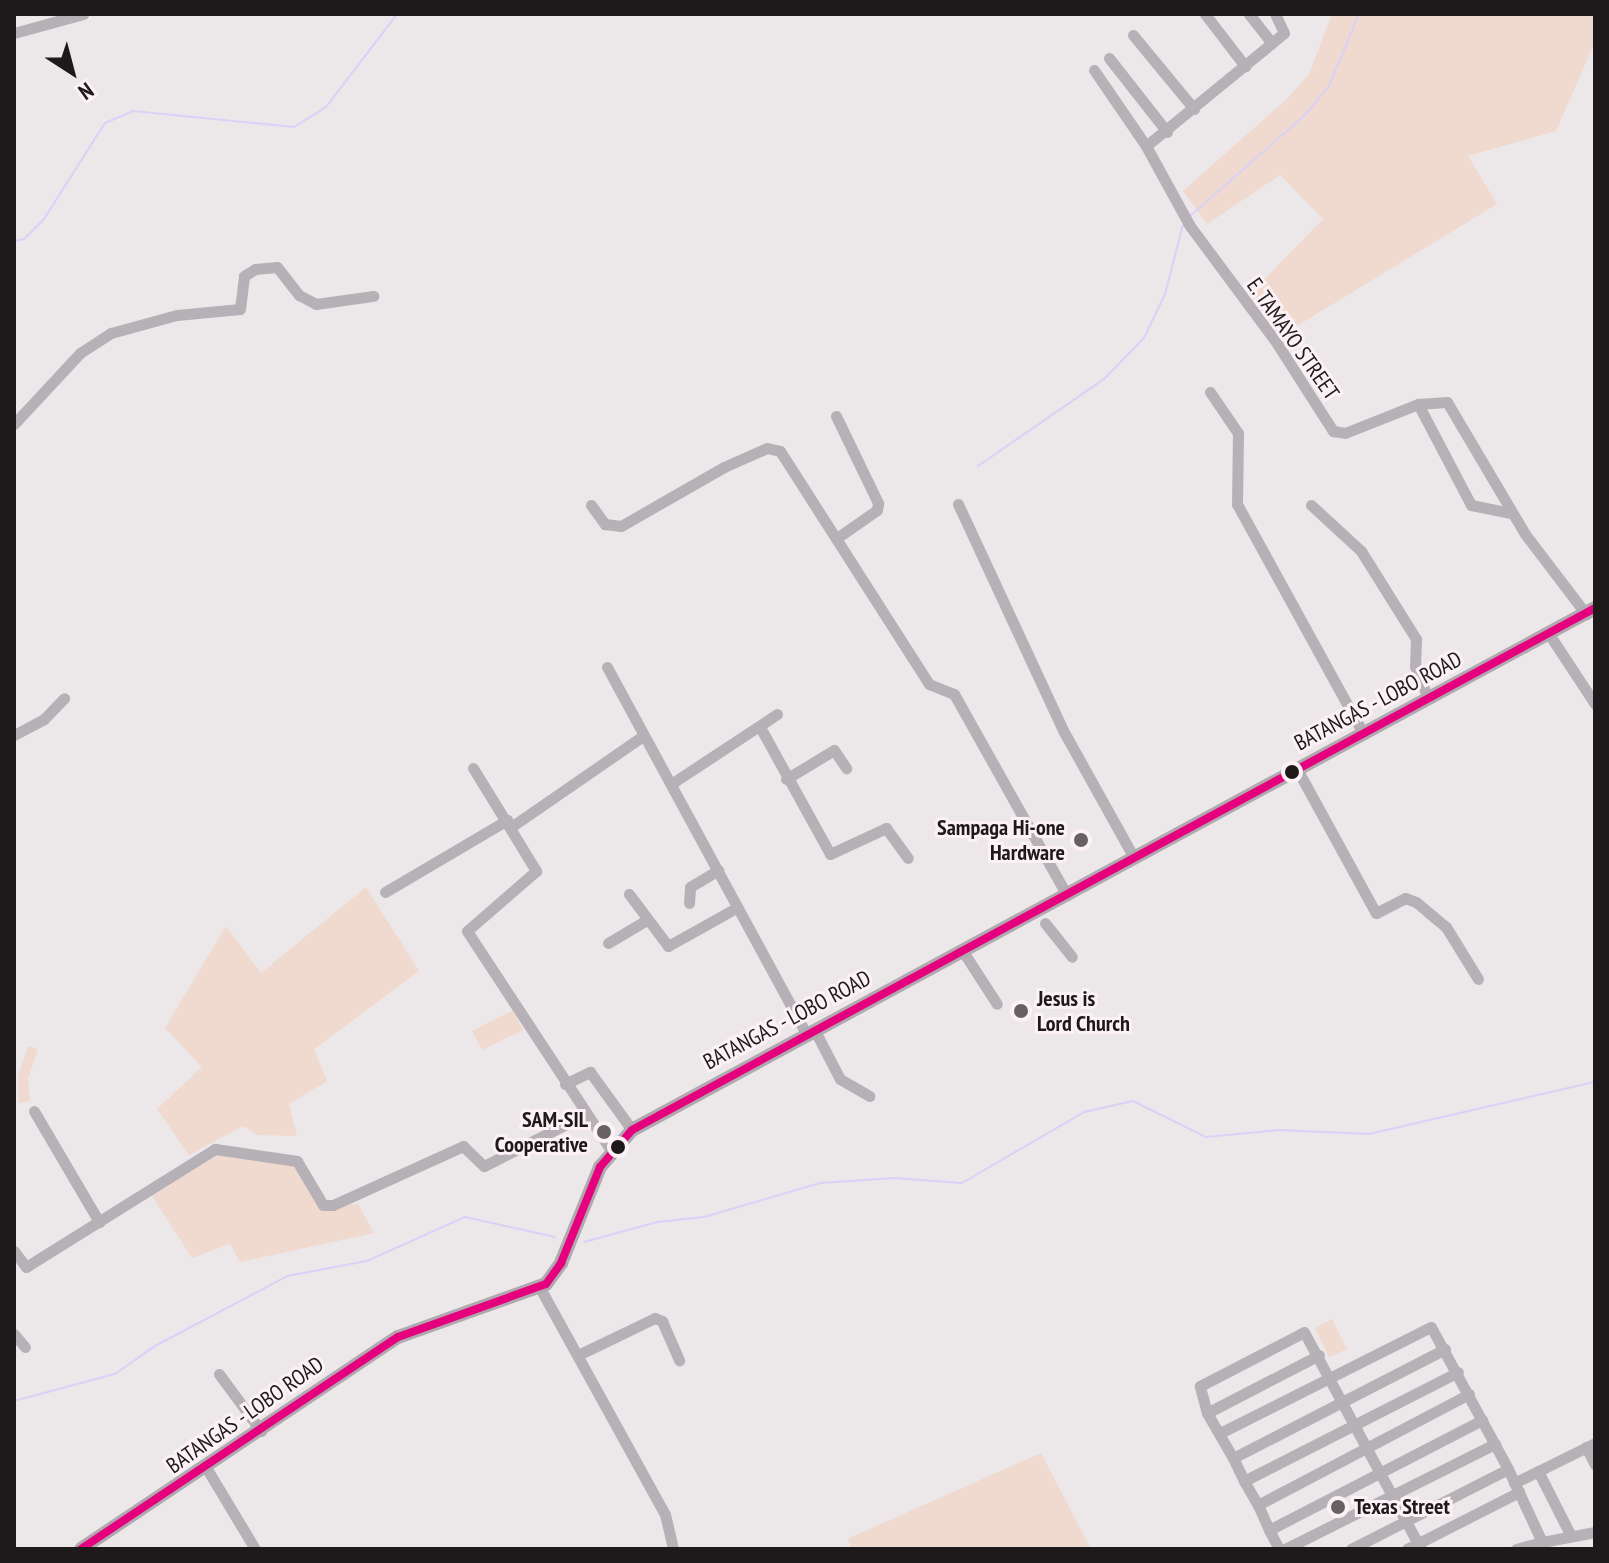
<!DOCTYPE html>
<style>
body{margin:0}
#map{position:relative;width:1609px;height:1563px;overflow:hidden;background:#ece7e9;font-family:"PT Sans Narrow",sans-serif}
div>[style]{position:absolute}
[style*='--x']{left:calc(var(--x)*1px);top:calc(var(--y)*1px);width:calc(var(--w)*1px);rotate:calc(var(--a)*1deg)}
.green>*{inset:0;background:#f0d9cf}
.stream>*{height:2px;margin:-1px;padding:0 1px;transform-origin:1px;border-radius:1px;background:#dad1f8}
.minor>*{height:11px;margin:-5.5px;padding:0 5.5px;transform-origin:5.5px;border-radius:5.5px;background:#b6b1b7}
.major>*{height:14px;margin:-7px;padding:0 7px;transform-origin:7px;border-radius:7px;background:#b0a9b0}
.bus-1>*{height:8px;margin:-4px;padding:0 4px;transform-origin:4px;border-radius:4px;background:#e5007d}
.dots>*{width:22px;height:22px;translate:-50% -50%;box-sizing:border-box;border:4px solid #fcf2f6;border-radius:50%}
span{translate:-50% -50%;white-space:nowrap;text-align:center;line-height:1.15;-webkit-text-stroke:6px #fcf2f6;paint-order:stroke}
.street-label{font-size:22px;color:#1e1a1c}
.poi-label{font-size:22px;color:#1e1a1c;font-weight:700}
.right{translate:-100% -50%;text-align:right}
.left{translate:0 -50%;text-align:left}
.frame{position:absolute;inset:0;border:16px solid #1e1a1c;pointer-events:none}
.north{position:absolute;left:32px;top:32px;width:80px;height:80px;-webkit-text-stroke:6px #fcf2f6;paint-order:stroke;rotate:144deg;font-size:22px;font-weight:700;line-height:32px;text-align:center;color:#1e1a1c}
.north::after{content:'';display:block;margin:auto;width:28px;height:36px;background:#1e1a1c;clip-path:polygon(50% 0,100% 100%,50% 72%,0 100%)}
</style>
<div id="map">
<div class="green">
<i style="clip-path:polygon(1332px 14px,1595px 14px,1595px 42px,1556px 131px,1468px 156px,1497px 204px,1287px 332px,1252px 292px,1323px 219px,1280px 175px,1207px 224px,1183px 191px,1289px 97px,1309px 74px)"></i>
<i style="clip-path:polygon(366px 887px,419px 971px,314px 1049px,327px 1081px,289px 1104px,297px 1136px,257px 1135px,243px 1126px,189px 1155px,157px 1109px,202px 1067px,165px 1028px,226px 926px,261px 973px)"></i>
<i style="clip-path:polygon(513px 1010px,523px 1030px,482px 1050px,472px 1031px)"></i>
<i style="clip-path:polygon(28px 1046px,38px 1049px,28px 1079px,30px 1101px,19px 1103px,18px 1076px)"></i>
<i style="clip-path:polygon(219px 1150px,296px 1161px,323px 1206px,358px 1204px,374px 1233px,240px 1262px,230px 1244px,192px 1258px,152px 1196px)"></i>
<i style="clip-path:polygon(1332px 1319px,1347px 1349px,1329px 1357px,1315px 1328px)"></i>
<i style="clip-path:polygon(1041px 1453px,1091px 1549px,853px 1549px,847px 1539px)"></i>
</div>
<div class="stream">
<i style="--x:1190;--y:216;--w:154;--a:-41.3"></i>
<i style="--x:1306;--y:114;--w:36;--a:-51"></i>
<i style="--x:1329;--y:86;--w:78;--a:-67.4"></i>
<i style="--x:14;--y:241;--w:10;--a:-11"></i>
<i style="--x:24;--y:239;--w:28;--a:-45"></i>
<i style="--x:44;--y:219;--w:114;--a:-57.6"></i>
<i style="--x:105;--y:123;--w:30;--a:-23"></i>
<i style="--x:133;--y:111;--w:162;--a:5.7"></i>
<i style="--x:294;--y:127;--w:38;--a:-32"></i>
<i style="--x:326;--y:107;--w:117;--a:-52.6"></i>
<i style="--x:978;--y:466;--w:153;--a:-34.6"></i>
<i style="--x:1104;--y:379;--w:57;--a:-45.7"></i>
<i style="--x:1144;--y:338;--w:49;--a:-64.5"></i>
<i style="--x:1165;--y:294;--w:71;--a:-75.4"></i>
<i style="--x:584;--y:1242;--w:76;--a:-15.3"></i>
<i style="--x:657;--y:1222;--w:47;--a:-6.1"></i>
<i style="--x:704;--y:1217;--w:121;--a:-16.3"></i>
<i style="--x:820;--y:1183;--w:74;--a:-3.9"></i>
<i style="--x:894;--y:1178;--w:68;--a:4.2"></i>
<i style="--x:962;--y:1183;--w:141;--a:-30.2"></i>
<i style="--x:1084;--y:1112;--w:50;--a:-12.7"></i>
<i style="--x:1133;--y:1101;--w:81;--a:26.3"></i>
<i style="--x:1206;--y:1137;--w:73;--a:-5.5"></i>
<i style="--x:1279;--y:1130;--w:90;--a:2.5"></i>
<i style="--x:1369;--y:1134;--w:232;--a:-13"></i>
<i style="--x:14;--y:1401;--w:105;--a:-15"></i>
<i style="--x:115;--y:1374;--w:49;--a:-35"></i>
<i style="--x:155;--y:1346;--w:149;--a:-27.9"></i>
<i style="--x:287;--y:1276;--w:81;--a:-10.6"></i>
<i style="--x:367;--y:1261;--w:107;--a:-24.2"></i>
<i style="--x:465;--y:1217;--w:92;--a:12.5"></i>
</div>
<div class="minor">
<i style="--x:1205;--y:14;--w:66;--a:52.4"></i>
<i style="--x:1249;--y:14;--w:37;--a:52"></i>
<i style="--x:14;--y:33;--w:72;--a:-15.4"></i>
<i style="--x:1133;--y:35;--w:96;--a:50.5"></i>
<i style="--x:1109;--y:58;--w:94;--a:51.9"></i>
<i style="--x:1094;--y:70;--w:92;--a:55.6"></i>
<i style="--x:1146;--y:146;--w:91;--a:61.2"></i>
<i style="--x:1190;--y:226;--w:144;--a:53.4"></i>
<i style="--x:1276;--y:342;--w:106;--a:57.4"></i>
<i style="--x:1333;--y:431;--w:12;--a:9"></i>
<i style="--x:1345;--y:433;--w:79;--a:-21.7"></i>
<i style="--x:1418;--y:404;--w:29;--a:-4"></i>
<i style="--x:1447;--y:402;--w:153;--a:59.4"></i>
<i style="--x:1525;--y:534;--w:101;--a:52.7"></i>
<i style="--x:1146;--y:146;--w:178;--a:-39.3"></i>
<i style="--x:1284;--y:33;--w:21;--a:-115"></i>
<i style="--x:1210;--y:392;--w:50;--a:55.7"></i>
<i style="--x:1238;--y:433;--w:71;--a:90.8"></i>
<i style="--x:1237;--y:504;--w:261;--a:61.2"></i>
<i style="--x:1418;--y:404;--w:114;--a:62.3"></i>
<i style="--x:1471;--y:505;--w:41;--a:11.3"></i>
<i style="--x:836;--y:416;--w:97;--a:64.2"></i>
<i style="--x:878;--y:503;--w:7;--a:98"></i>
<i style="--x:877;--y:510;--w:49;--a:145"></i>
<i style="--x:14;--y:424;--w:97;--a:-47.1"></i>
<i style="--x:80;--y:353;--w:37;--a:-33"></i>
<i style="--x:111;--y:333;--w:68;--a:-15.3"></i>
<i style="--x:177;--y:315;--w:63;--a:-5.4"></i>
<i style="--x:240;--y:309;--w:33;--a:-83"></i>
<i style="--x:244;--y:276;--w:13;--a:-32"></i>
<i style="--x:255;--y:269;--w:22;--a:-5"></i>
<i style="--x:277;--y:267;--w:36;--a:52"></i>
<i style="--x:299;--y:295;--w:19;--a:28"></i>
<i style="--x:316;--y:304;--w:58;--a:-8"></i>
<i style="--x:958;--y:504;--w:251;--a:65.1"></i>
<i style="--x:1064;--y:732;--w:144;--a:60.9"></i>
<i style="--x:591;--y:505;--w:24;--a:54"></i>
<i style="--x:605;--y:524;--w:16;--a:7"></i>
<i style="--x:621;--y:526;--w:119;--a:-29.8"></i>
<i style="--x:724;--y:467;--w:47;--a:-23.8"></i>
<i style="--x:767;--y:448;--w:13;--a:13"></i>
<i style="--x:780;--y:451;--w:277;--a:57.4"></i>
<i style="--x:929;--y:684;--w:27;--a:22"></i>
<i style="--x:954;--y:694;--w:231;--a:60.7"></i>
<i style="--x:1311;--y:505;--w:68;--a:42.6"></i>
<i style="--x:1361;--y:551;--w:104;--a:58"></i>
<i style="--x:1416;--y:639;--w:27;--a:92"></i>
<i style="--x:1415;--y:666;--w:35;--a:68"></i>
<i style="--x:1549;--y:634;--w:84;--a:56.7"></i>
<i style="--x:607;--y:667;--w:417;--a:61.5"></i>
<i style="--x:760;--y:727;--w:145;--a:61.1"></i>
<i style="--x:830;--y:854;--w:62;--a:-24.9"></i>
<i style="--x:886;--y:828;--w:37;--a:54"></i>
<i style="--x:14;--y:735;--w:34;--a:-28"></i>
<i style="--x:44;--y:719;--w:29;--a:-46"></i>
<i style="--x:473;--y:768;--w:121;--a:58.5"></i>
<i style="--x:536;--y:871;--w:91;--a:139"></i>
<i style="--x:467;--y:931;--w:261;--a:56.7"></i>
<i style="--x:1297;--y:769;--w:164;--a:61.3"></i>
<i style="--x:1376;--y:913;--w:33;--a:-27"></i>
<i style="--x:1405;--y:898;--w:12;--a:20"></i>
<i style="--x:1416;--y:902;--w:39;--a:40"></i>
<i style="--x:1446;--y:927;--w:61;--a:58.4"></i>
<i style="--x:786;--y:779;--w:56;--a:-31.1"></i>
<i style="--x:834;--y:750;--w:22;--a:56"></i>
<i style="--x:671;--y:784;--w:127;--a:-33.4"></i>
<i style="--x:511;--y:827;--w:160;--a:-34.6"></i>
<i style="--x:385;--y:892;--w:142;--a:-30.5"></i>
<i style="--x:629;--y:894;--w:65;--a:53.1"></i>
<i style="--x:668;--y:946;--w:78;--a:-29.2"></i>
<i style="--x:689;--y:903;--w:16;--a:-86"></i>
<i style="--x:690;--y:887;--w:33;--a:-31"></i>
<i style="--x:1045;--y:923;--w:43;--a:51.5"></i>
<i style="--x:608;--y:943;--w:43;--a:-30.7"></i>
<i style="--x:962;--y:950;--w:64;--a:57.1"></i>
<i style="--x:814;--y:1029;--w:56;--a:62.5"></i>
<i style="--x:840;--y:1079;--w:34;--a:30"></i>
<i style="--x:565;--y:1084;--w:28;--a:-26"></i>
<i style="--x:590;--y:1072;--w:72;--a:54.1"></i>
<i style="--x:34;--y:1111;--w:129;--a:59.6"></i>
<i style="--x:14;--y:1251;--w:20;--a:53"></i>
<i style="--x:26;--y:1267;--w:223;--a:-32"></i>
<i style="--x:215;--y:1149;--w:83;--a:8.3"></i>
<i style="--x:297;--y:1161;--w:51;--a:59.4"></i>
<i style="--x:323;--y:1205;--w:10;--a:0"></i>
<i style="--x:333;--y:1205;--w:143;--a:-24.4"></i>
<i style="--x:463;--y:1146;--w:29;--a:44"></i>
<i style="--x:484;--y:1166;--w:112;--a:-27"></i>
<i style="--x:540;--y:1288;--w:258;--a:61.1"></i>
<i style="--x:665;--y:1514;--w:36;--a:77"></i>
<i style="--x:14;--y:1334;--w:17;--a:50"></i>
<i style="--x:1445;--y:1349;--w:238;--a:152.8"></i>
<i style="--x:1233;--y:1458;--w:25;--a:64"></i>
<i style="--x:1244;--y:1481;--w:240;--a:-27"></i>
<i style="--x:578;--y:1355;--w:85;--a:-25.7"></i>
<i style="--x:655;--y:1318;--w:8;--a:23"></i>
<i style="--x:662;--y:1321;--w:43;--a:66.4"></i>
<i style="--x:219;--y:1374;--w:71;--a:53.6"></i>
<i style="--x:1469;--y:1394;--w:238;--a:152.3"></i>
<i style="--x:1258;--y:1505;--w:27;--a:66"></i>
<i style="--x:1269;--y:1530;--w:240;--a:-27.3"></i>
<i style="--x:1207;--y:1413;--w:126;--a:-27.4"></i>
<i style="--x:1220;--y:1433;--w:236;--a:-26.7"></i>
<i style="--x:1431;--y:1327;--w:162;--a:61.5"></i>
<i style="--x:1586;--y:1447;--w:20;--a:63"></i>
<i style="--x:1233;--y:1458;--w:52;--a:-120"></i>
<i style="--x:1207;--y:1413;--w:28;--a:-105"></i>
<i style="--x:1200;--y:1386;--w:117;--a:-27.4"></i>
<i style="--x:1304;--y:1332;--w:247;--a:61.7"></i>
<i style="--x:207;--y:1469;--w:93;--a:59"></i>
<i style="--x:1538;--y:1471;--w:73;--a:63.1"></i>
<i style="--x:1244;--y:1481;--w:28;--a:60"></i>
<i style="--x:1514;--y:1483;--w:90;--a:-26.3"></i>
<i style="--x:1269;--y:1530;--w:21;--a:62"></i>
<i style="--x:1542;--y:1542;--w:54;--a:-10.7"></i>
<i style="--x:1285;--y:1549;--w:235;--a:-26.6"></i>
<i style="--x:1351;--y:1549;--w:176;--a:-27"></i>
<i style="--x:1508;--y:1469;--w:81;--a:65"></i>
<i style="--x:1542;--y:1542;--w:27;--a:165"></i>
<i style="--x:1407;--y:1549;--w:126;--a:-27"></i>
</div>
<div class="major">
<i style="--x:81;--y:1549;--w:381;--a:-33.8"></i>
<i style="--x:398;--y:1337;--w:157;--a:-19.7"></i>
<i style="--x:546;--y:1284;--w:26;--a:-54"></i>
<i style="--x:561;--y:1263;--w:104;--a:-67.9"></i>
<i style="--x:600;--y:1167;--w:49;--a:-49.1"></i>
<i style="--x:632;--y:1130;--w:1095;--a:-28.46"></i>
</div>
<div class="bus-1">
<i style="--x:81;--y:1549;--w:381;--a:-33.8"></i>
<i style="--x:398;--y:1337;--w:157;--a:-19.7"></i>
<i style="--x:546;--y:1284;--w:26;--a:-54"></i>
<i style="--x:561;--y:1263;--w:104;--a:-67.9"></i>
<i style="--x:600;--y:1167;--w:49;--a:-49.1"></i>
<i style="--x:632;--y:1130;--w:1095;--a:-28.46"></i>
</div>
<div class="dots">
<i style="left:1292px;top:772px;background:#1e1a1c"></i>
<i style="left:1081px;top:840px;background:#666264"></i>
<i style="left:1021px;top:1011px;background:#666264"></i>
<i style="left:604px;top:1132px;background:#666264"></i>
<i style="left:618px;top:1147px;background:#1e1a1c"></i>
<i style="left:1338px;top:1507px;background:#666264"></i>
</div>
<div class="street-label">
<span style="left:1293px;top:339px;rotate:55deg">E. TAMAYO STREET</span>
<span style="left:1378px;top:701px;rotate:-28deg">BATANGAS - LOBO ROAD</span>
<span style="left:787px;top:1020px;rotate:-28deg">BATANGAS - LOBO ROAD</span>
<span style="left:245px;top:1415px;rotate:-35deg">BATANGAS - LOBO ROAD</span>
</div>
<div class="poi-label">
<span class="right" style="left:1065px;top:840px">Sampaga Hi-one<br>Hardware</span>
<span class="left" style="left:1037px;top:1011px">Jesus is<br>Lord Church</span>
<span class="right" style="left:588px;top:1132px">SAM-SIL<br>Cooperative</span>
<span class="left" style="left:1354px;top:1507px">Texas Street</span>
</div>
<div class="frame"></div>
<div class="north">N</div>
</div>
